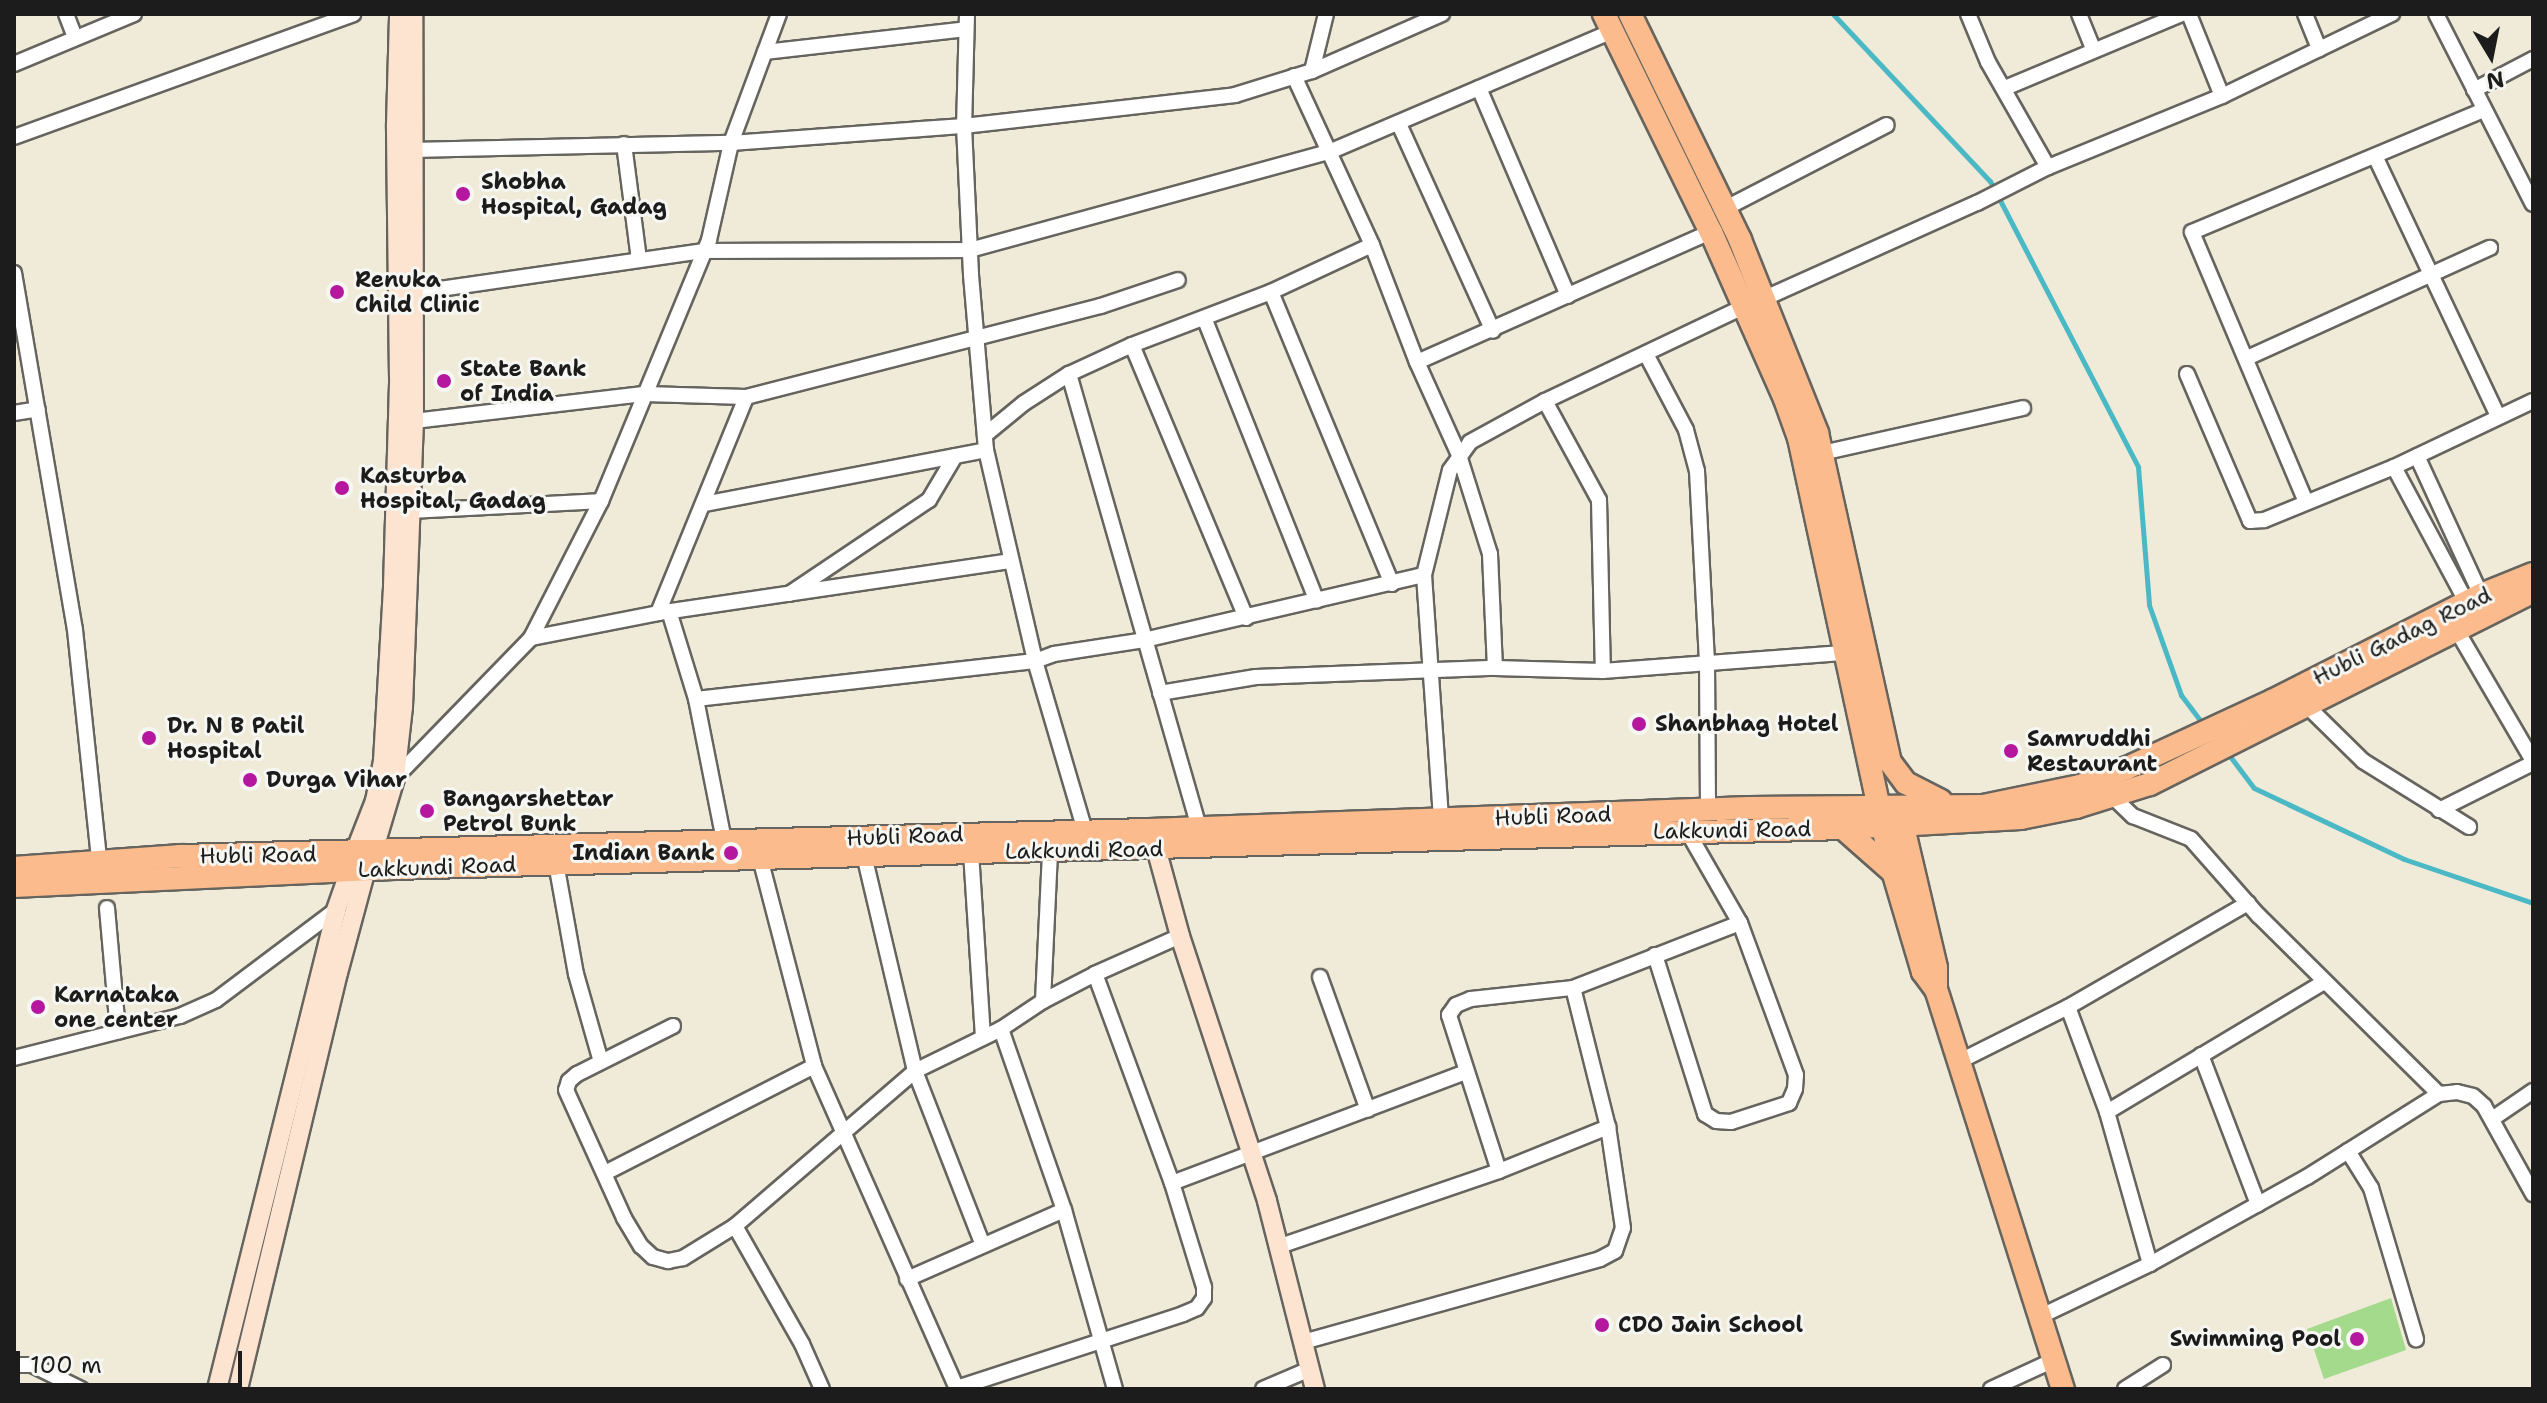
<!DOCTYPE html>
<style>
body{margin:0}
#map{position:relative;width:2547px;height:1403px;overflow:hidden;background:#f0ebd8;font-family:"Shantell Sans",sans-serif}
div>[style]{position:absolute}
[style*='--x']{left:calc(var(--x)*1px);top:calc(var(--y)*1px);width:calc(var(--w)*1px);rotate:calc(var(--a)*1deg)}
.green>*{inset:0;background:#a3da8b}
.stream>*{height:5px;margin:-2.5px;padding:0 2.5px;transform-origin:2.5px;border-radius:2.5px;background:#4bb9c5}
.roads{filter:drop-shadow(2px 0 #66645e) drop-shadow(-2px 0 #66645e) drop-shadow(0 2px #66645e) drop-shadow(0 -2px #66645e)}
.street>*{height:14px;margin:-7px;padding:0 7px;transform-origin:7px;border-radius:7px;background:#fff}
.secondary>*{height:18px;margin:-9px;padding:0 9px;transform-origin:9px;border-radius:9px;background:#fde4d1}
.primary>*{height:22px;margin:-11px;padding:0 11px;transform-origin:11px;border-radius:11px;background:#fbbb8d}
.dots>*{width:22px;height:22px;translate:-50% -50%;box-sizing:border-box;border:4px solid #f6f6f2;border-radius:50%}
span{translate:-50% -50%;white-space:nowrap;text-align:center;line-height:1.15;-webkit-text-stroke:6px #f6f6f2;paint-order:stroke}
.poi-label{font-size:22px;color:#1c1c1c;font-weight:700}
.left{translate:0 -50%;text-align:left}
.right{translate:-100% -50%;text-align:right}
.street-label{font-size:22px;color:#1c1c1c}
.frame{position:absolute;inset:0;border:16px solid #1c1c1c;pointer-events:none}
.north{position:absolute;left:2451px;top:16px;width:80px;height:80px;-webkit-text-stroke:6px #f6f6f2;paint-order:stroke;rotate:170deg;font-size:22px;font-weight:700;line-height:32px;text-align:center;color:#1c1c1c}
.north::after{content:'';display:block;margin:auto;width:28px;height:36px;background:#1c1c1c;clip-path:polygon(50% 0,100% 100%,50% 72%,0 100%)}
.scale{position:absolute;left:16px;top:1351px;width:226px;height:36px;box-sizing:border-box;border:4px solid #1c1c1c;border-top:0;padding-left:10px;font-size:24px;line-height:28px;white-space:nowrap;color:#1c1c1c;-webkit-text-stroke:6px #f6f6f2;paint-order:stroke}
</style>
<div id="map">
<div class="green">
<i style="clip-path:polygon(2391px 1298px,2406px 1350px,2324px 1379px,2307px 1329px)"></i>
</div>
<div class="stream">
<i style="--x:1833;--y:14;--w:229;--a:46.8"></i>
<i style="--x:1990;--y:181;--w:322;--a:62.6"></i>
<i style="--x:2138;--y:467;--w:138;--a:85.4"></i>
<i style="--x:2149;--y:605;--w:96;--a:70.4"></i>
<i style="--x:2181;--y:695;--w:38;--a:53"></i>
<i style="--x:2226;--y:751;--w:46;--a:52.9"></i>
<i style="--x:2254;--y:788;--w:166;--a:25.3"></i>
<i style="--x:2404;--y:859;--w:136;--a:18.8"></i>
</div>
<div class="roads">
<div class="street">
<i style="--x:66;--y:14;--w:25;--a:69"></i>
<i style="--x:967;--y:14;--w:112;--a:91.5"></i>
<i style="--x:964;--y:126;--w:149;--a:87.3"></i>
<i style="--x:971;--y:275;--w:176;--a:85.1"></i>
<i style="--x:986;--y:450;--w:217;--a:76.9"></i>
<i style="--x:1035;--y:661;--w:177;--a:73.6"></i>
<i style="--x:1968;--y:14;--w:52;--a:67.4"></i>
<i style="--x:1988;--y:62;--w:121;--a:60.3"></i>
<i style="--x:2079;--y:14;--w:38;--a:68"></i>
<i style="--x:2189;--y:14;--w:88;--a:68.1"></i>
<i style="--x:2305;--y:14;--w:38;--a:68"></i>
<i style="--x:2436;--y:14;--w:213;--a:63"></i>
<i style="--x:765;--y:52;--w:202;--a:-6.5"></i>
<i style="--x:14;--y:64;--w:130;--a:-22.6"></i>
<i style="--x:1312;--y:71;--w:59;--a:-76.2"></i>
<i style="--x:1294;--y:76;--w:186;--a:65.2"></i>
<i style="--x:1372;--y:245;--w:125;--a:69"></i>
<i style="--x:1417;--y:362;--w:102;--a:65.7"></i>
<i style="--x:1459;--y:455;--w:104;--a:72.6"></i>
<i style="--x:1490;--y:554;--w:114;--a:87.5"></i>
<i style="--x:1479;--y:88;--w:226;--a:66.8"></i>
<i style="--x:2005;--y:88;--w:192;--a:-22.7"></i>
<i style="--x:2474;--y:90;--w:67;--a:-27.7"></i>
<i style="--x:1399;--y:124;--w:227;--a:65.6"></i>
<i style="--x:14;--y:137;--w:361;--a:-19.9"></i>
<i style="--x:624;--y:144;--w:116;--a:82.6"></i>
<i style="--x:411;--y:150;--w:320;--a:-1.3"></i>
<i style="--x:731;--y:143;--w:234;--a:-4.2"></i>
<i style="--x:964;--y:126;--w:273;--a:-6.5"></i>
<i style="--x:1235;--y:95;--w:81;--a:-17.3"></i>
<i style="--x:1312;--y:71;--w:142;--a:-23.7"></i>
<i style="--x:2375;--y:156;--w:288;--a:64.7"></i>
<i style="--x:1724;--y:209;--w:183;--a:-27.3"></i>
<i style="--x:14;--y:273;--w:362;--a:80.3"></i>
<i style="--x:75;--y:630;--w:231;--a:84"></i>
<i style="--x:1271;--y:292;--w:316;--a:67.5"></i>
<i style="--x:412;--y:293;--w:295;--a:-8.2"></i>
<i style="--x:704;--y:251;--w:266;--a:-0.2"></i>
<i style="--x:970;--y:250;--w:372;--a:-15.3"></i>
<i style="--x:1329;--y:152;--w:308;--a:-23.1"></i>
<i style="--x:1763;--y:299;--w:235;--a:-24.2"></i>
<i style="--x:1977;--y:203;--w:80;--a:-26.9"></i>
<i style="--x:2048;--y:167;--w:188;--a:-22.2"></i>
<i style="--x:2222;--y:96;--w:189;--a:-25.8"></i>
<i style="--x:1205;--y:320;--w:302;--a:68.3"></i>
<i style="--x:1132;--y:345;--w:296;--a:67.3"></i>
<i style="--x:1646;--y:354;--w:86;--a:62.2"></i>
<i style="--x:1686;--y:430;--w:42;--a:75"></i>
<i style="--x:1697;--y:471;--w:191;--a:87"></i>
<i style="--x:1707;--y:662;--w:149;--a:89.6"></i>
<i style="--x:2247;--y:358;--w:267;--a:-24.4"></i>
<i style="--x:1417;--y:362;--w:321;--a:-23.9"></i>
<i style="--x:1069;--y:374;--w:470;--a:74"></i>
<i style="--x:2187;--y:374;--w:160;--a:66.8"></i>
<i style="--x:2250;--y:521;--w:14;--a:-4"></i>
<i style="--x:2264;--y:520;--w:140;--a:-22.2"></i>
<i style="--x:2394;--y:467;--w:154;--a:-25.4"></i>
<i style="--x:1545;--y:401;--w:113;--a:61.4"></i>
<i style="--x:1599;--y:500;--w:171;--a:88.7"></i>
<i style="--x:14;--y:413;--w:24;--a:-9"></i>
<i style="--x:414;--y:421;--w:233;--a:-6.7"></i>
<i style="--x:645;--y:394;--w:101;--a:1.7"></i>
<i style="--x:746;--y:397;--w:366;--a:-14.4"></i>
<i style="--x:1101;--y:306;--w:81;--a:-18.7"></i>
<i style="--x:985;--y:435;--w:50;--a:-39.4"></i>
<i style="--x:1024;--y:403;--w:54;--a:-32.8"></i>
<i style="--x:1069;--y:374;--w:69;--a:-24.7"></i>
<i style="--x:1132;--y:345;--w:149;--a:-20.9"></i>
<i style="--x:1271;--y:292;--w:111;--a:-25"></i>
<i style="--x:1822;--y:453;--w:206;--a:-12.6"></i>
<i style="--x:2417;--y:456;--w:153;--a:65.3"></i>
<i style="--x:2394;--y:467;--w:154;--a:61.8"></i>
<i style="--x:2306;--y:502;--w:293;--a:-112.9"></i>
<i style="--x:2192;--y:232;--w:316;--a:-22.7"></i>
<i style="--x:704;--y:504;--w:287;--a:-10.8"></i>
<i style="--x:412;--y:511;--w:189;--a:-3"></i>
<i style="--x:1424;--y:575;--w:245;--a:86"></i>
<i style="--x:789;--y:594;--w:169;--a:-33.9"></i>
<i style="--x:929;--y:500;--w:51;--a:-59.4"></i>
<i style="--x:669;--y:611;--w:92;--a:72.9"></i>
<i style="--x:696;--y:699;--w:145;--a:78.8"></i>
<i style="--x:658;--y:613;--w:233;--a:-67.8"></i>
<i style="--x:2456;--y:629;--w:153;--a:59.7"></i>
<i style="--x:531;--y:638;--w:129;--a:-11.1"></i>
<i style="--x:658;--y:613;--w:357;--a:-8.4"></i>
<i style="--x:1160;--y:693;--w:97;--a:-9.5"></i>
<i style="--x:1256;--y:677;--w:239;--a:-2.2"></i>
<i style="--x:1495;--y:668;--w:108;--a:1.6"></i>
<i style="--x:1603;--y:671;--w:243;--a:-4.3"></i>
<i style="--x:696;--y:699;--w:341;--a:-6.4"></i>
<i style="--x:1035;--y:661;--w:20;--a:-20"></i>
<i style="--x:1054;--y:654;--w:91;--a:-8.8"></i>
<i style="--x:1144;--y:640;--w:287;--a:-13.1"></i>
<i style="--x:1424;--y:575;--w:108;--a:-76.1"></i>
<i style="--x:1450;--y:470;--w:34;--a:-54"></i>
<i style="--x:1470;--y:442;--w:85;--a:-28.7"></i>
<i style="--x:1545;--y:401;--w:219;--a:-25.4"></i>
<i style="--x:2306;--y:705;--w:80;--a:44.5"></i>
<i style="--x:2363;--y:761;--w:125;--a:31.9"></i>
<i style="--x:395;--y:778;--w:195;--a:-45.8"></i>
<i style="--x:531;--y:638;--w:154;--a:-62.9"></i>
<i style="--x:601;--y:501;--w:282;--a:-67.5"></i>
<i style="--x:709;--y:240;--w:99;--a:-77.2"></i>
<i style="--x:731;--y:143;--w:138;--a:-69.6"></i>
<i style="--x:2113;--y:797;--w:28;--a:44"></i>
<i style="--x:2133;--y:816;--w:62;--a:21.6"></i>
<i style="--x:2191;--y:839;--w:103;--a:48.6"></i>
<i style="--x:2259;--y:916;--w:253;--a:44.7"></i>
<i style="--x:2439;--y:810;--w:105;--a:-26.6"></i>
<i style="--x:971;--y:852;--w:186;--a:86.3"></i>
<i style="--x:864;--y:855;--w:222;--a:76.7"></i>
<i style="--x:915;--y:1071;--w:187;--a:68.7"></i>
<i style="--x:760;--y:858;--w:215;--a:75.4"></i>
<i style="--x:814;--y:1066;--w:353;--a:66.1"></i>
<i style="--x:556;--y:863;--w:113;--a:79.8"></i>
<i style="--x:576;--y:974;--w:91;--a:74.1"></i>
<i style="--x:107;--y:908;--w:124;--a:84.9"></i>
<i style="--x:1655;--y:955;--w:167;--a:72.5"></i>
<i style="--x:1705;--y:1114;--w:13;--a:32"></i>
<i style="--x:1716;--y:1121;--w:15;--a:4"></i>
<i style="--x:1731;--y:1122;--w:61;--a:-18.1"></i>
<i style="--x:1789;--y:1103;--w:15;--a:-67"></i>
<i style="--x:1795;--y:1089;--w:14;--a:-86"></i>
<i style="--x:1796;--y:1075;--w:162;--a:-110.2"></i>
<i style="--x:1740;--y:923;--w:106;--a:-119.9"></i>
<i style="--x:1320;--y:977;--w:141;--a:70.2"></i>
<i style="--x:1043;--y:1001;--w:151;--a:-87.3"></i>
<i style="--x:2068;--y:1007;--w:112;--a:69.6"></i>
<i style="--x:2107;--y:1112;--w:158;--a:74.2"></i>
<i style="--x:673;--y:1026;--w:107;--a:153.4"></i>
<i style="--x:577;--y:1074;--w:11;--a:139"></i>
<i style="--x:569;--y:1081;--w:9;--a:108"></i>
<i style="--x:566;--y:1090;--w:141;--a:65.6"></i>
<i style="--x:624;--y:1218;--w:33;--a:59"></i>
<i style="--x:641;--y:1246;--w:16;--a:43"></i>
<i style="--x:653;--y:1257;--w:16;--a:15"></i>
<i style="--x:668;--y:1261;--w:15;--a:-11"></i>
<i style="--x:683;--y:1258;--w:61;--a:-31.6"></i>
<i style="--x:735;--y:1226;--w:238;--a:-40.7"></i>
<i style="--x:915;--y:1071;--w:96;--a:-26"></i>
<i style="--x:1001;--y:1029;--w:50;--a:-33.7"></i>
<i style="--x:1043;--y:1001;--w:59;--a:-27.4"></i>
<i style="--x:1095;--y:974;--w:93;--a:-24.1"></i>
<i style="--x:1001;--y:1029;--w:192;--a:70.8"></i>
<i style="--x:1064;--y:1210;--w:186;--a:74.1"></i>
<i style="--x:2201;--y:1055;--w:160;--a:69.1"></i>
<i style="--x:14;--y:1058;--w:171;--a:-14.2"></i>
<i style="--x:180;--y:1016;--w:39;--a:-24"></i>
<i style="--x:216;--y:1000;--w:150;--a:-36.9"></i>
<i style="--x:1958;--y:1062;--w:123;--a:-26.6"></i>
<i style="--x:2068;--y:1007;--w:208;--a:-30"></i>
<i style="--x:2107;--y:1112;--w:253;--a:-30.9"></i>
<i style="--x:2492;--y:1119;--w:50;--a:-34.3"></i>
<i style="--x:2348;--y:1151;--w:44;--a:58.1"></i>
<i style="--x:2371;--y:1188;--w:158;--a:73.4"></i>
<i style="--x:1499;--y:1171;--w:164;--a:-107.8"></i>
<i style="--x:1449;--y:1015;--w:12;--a:-55"></i>
<i style="--x:1456;--y:1005;--w:16;--a:-22"></i>
<i style="--x:1471;--y:999;--w:103;--a:-6.2"></i>
<i style="--x:605;--y:1173;--w:235;--a:-27.1"></i>
<i style="--x:1172;--y:1183;--w:314;--a:-20.7"></i>
<i style="--x:735;--y:1226;--w:136;--a:60.4"></i>
<i style="--x:802;--y:1344;--w:49;--a:66"></i>
<i style="--x:1280;--y:1246;--w:231;--a:-18.9"></i>
<i style="--x:1499;--y:1171;--w:118;--a:-22"></i>
<i style="--x:907;--y:1279;--w:171;--a:-23.7"></i>
<i style="--x:2039;--y:1317;--w:123;--a:-25.5"></i>
<i style="--x:2150;--y:1264;--w:179;--a:-29"></i>
<i style="--x:2307;--y:1177;--w:156;--a:-32.2"></i>
<i style="--x:2439;--y:1094;--w:18;--a:-6"></i>
<i style="--x:2457;--y:1092;--w:16;--a:14"></i>
<i style="--x:2473;--y:1096;--w:15;--a:42"></i>
<i style="--x:2484;--y:1106;--w:101;--a:60.9"></i>
<i style="--x:1303;--y:1342;--w:308;--a:-15.6"></i>
<i style="--x:1600;--y:1259;--w:17;--a:-28"></i>
<i style="--x:1615;--y:1251;--w:24;--a:-71"></i>
<i style="--x:1623;--y:1228;--w:102;--a:-98.4"></i>
<i style="--x:1608;--y:1127;--w:143;--a:-104.1"></i>
<i style="--x:1573;--y:988;--w:179;--a:-21.3"></i>
<i style="--x:14;--y:1365;--w:18;--a:0"></i>
<i style="--x:32;--y:1365;--w:55;--a:26.1"></i>
<i style="--x:957;--y:1388;--w:238;--a:-18.1"></i>
<i style="--x:1183;--y:1314;--w:15;--a:-23"></i>
<i style="--x:1197;--y:1308;--w:12;--a:-55"></i>
<i style="--x:1204;--y:1298;--w:11;--a:-90"></i>
<i style="--x:1204;--y:1287;--w:109;--a:-107.1"></i>
<i style="--x:1172;--y:1183;--w:223;--a:-110.2"></i>
<i style="--x:1263;--y:1389;--w:51;--a:-23.1"></i>
<i style="--x:1991;--y:1389;--w:69;--a:-24.7"></i>
<i style="--x:2125;--y:1389;--w:45;--a:-32.3"></i>
</div>
<div class="secondary">
<i style="--x:1156;--y:848;--w:91;--a:74.7"></i>
<i style="--x:1180;--y:936;--w:279;--a:71.8"></i>
<i style="--x:1267;--y:1201;--w:194;--a:75.7"></i>
<i style="--x:355;--y:852;--w:55;--a:-68.6"></i>
<i style="--x:375;--y:801;--w:41;--a:-78.7"></i>
<i style="--x:383;--y:761;--w:175;--a:-86.7"></i>
<i style="--x:393;--y:586;--w:208;--a:-88.3"></i>
<i style="--x:399;--y:378;--w:254;--a:-90.7"></i>
<i style="--x:396;--y:124;--w:110;--a:-88.4"></i>
<i style="--x:373;--y:852;--w:77;--a:-73.4"></i>
<i style="--x:395;--y:778;--w:71;--a:-83.6"></i>
<i style="--x:403;--y:707;--w:286;--a:-87.8"></i>
<i style="--x:414;--y:421;--w:407;--a:-90.1"></i>
<i style="--x:217;--y:1389;--w:494;--a:-76"></i>
<i style="--x:336;--y:910;--w:42;--a:-70.7"></i>
<i style="--x:238;--y:1389;--w:428;--a:-76.5"></i>
<i style="--x:338;--y:973;--w:108;--a:-74.9"></i>
</div>
<div class="primary">
<i style="--x:1604;--y:14;--w:243;--a:63.9"></i>
<i style="--x:1711;--y:232;--w:183;--a:66.1"></i>
<i style="--x:1785;--y:399;--w:41;--a:70.3"></i>
<i style="--x:1799;--y:438;--w:443;--a:77.8"></i>
<i style="--x:1893;--y:871;--w:105;--a:73.5"></i>
<i style="--x:1923;--y:972;--w:21;--a:53"></i>
<i style="--x:1630;--y:14;--w:251;--a:64"></i>
<i style="--x:1740;--y:240;--w:208;--a:68.2"></i>
<i style="--x:1817;--y:433;--w:337;--a:77.5"></i>
<i style="--x:1890;--y:762;--w:26;--a:53"></i>
<i style="--x:1906;--y:783;--w:39;--a:27"></i>
<i style="--x:1900;--y:814;--w:158;--a:76.8"></i>
<i style="--x:1936;--y:968;--w:21;--a:90"></i>
<i style="--x:1936;--y:989;--w:420;--a:72.4"></i>
<i style="--x:1843;--y:828;--w:65;--a:41.3"></i>
<i style="--x:14;--y:868;--w:167;--a:-4.1"></i>
<i style="--x:181;--y:856;--w:968;--a:-1.54"></i>
<i style="--x:1149;--y:830;--w:600;--a:-2.1"></i>
<i style="--x:1749;--y:808;--w:234;--a:-0.5"></i>
<i style="--x:1983;--y:806;--w:99;--a:-11.7"></i>
<i style="--x:2080;--y:786;--w:50;--a:-21"></i>
<i style="--x:2127;--y:768;--w:160;--a:-24.8"></i>
<i style="--x:2272;--y:701;--w:234;--a:-26.9"></i>
<i style="--x:2481;--y:595;--w:56;--a:-22"></i>
<i style="--x:14;--y:886;--w:380;--a:-2.7"></i>
<i style="--x:394;--y:868;--w:1450;--a:-1.58"></i>
<i style="--x:1843;--y:828;--w:178;--a:-3.2"></i>
<i style="--x:2021;--y:818;--w:56;--a:-11.3"></i>
<i style="--x:2076;--y:807;--w:77;--a:-17.3"></i>
<i style="--x:2150;--y:784;--w:429;--a:-26.7"></i>
</div>
</div>
<div class="dots">
<i style="left:463px;top:194px;background:#b5179e"></i>
<i style="left:337px;top:292px;background:#b5179e"></i>
<i style="left:444px;top:381px;background:#b5179e"></i>
<i style="left:342px;top:488px;background:#b5179e"></i>
<i style="left:1639px;top:724px;background:#b5179e"></i>
<i style="left:149px;top:738px;background:#b5179e"></i>
<i style="left:2011px;top:751px;background:#b5179e"></i>
<i style="left:250px;top:780px;background:#b5179e"></i>
<i style="left:427px;top:811px;background:#b5179e"></i>
<i style="left:731px;top:853px;background:#b5179e"></i>
<i style="left:38px;top:1007px;background:#b5179e"></i>
<i style="left:1602px;top:1325px;background:#b5179e"></i>
<i style="left:2357px;top:1339px;background:#b5179e"></i>
</div>
<div class="poi-label">
<span class="left" style="left:481px;top:194px">Shobha<br>Hospital, Gadag</span>
<span class="left" style="left:355px;top:292px">Renuka<br>Child Clinic</span>
<span class="left" style="left:460px;top:381px">State Bank<br>of India</span>
<span class="left" style="left:360px;top:488px">Kasturba<br>Hospital, Gadag</span>
<span class="left" style="left:1655px;top:724px">Shanbhag Hotel</span>
<span class="left" style="left:167px;top:738px">Dr. N B Patil<br>Hospital</span>
<span class="left" style="left:2027px;top:751px">Samruddhi<br>Restaurant</span>
<span class="left" style="left:266px;top:780px">Durga Vihar</span>
<span class="left" style="left:443px;top:811px">Bangarshettar<br>Petrol Bunk</span>
<span class="right" style="left:715px;top:853px">Indian Bank</span>
<span class="left" style="left:54px;top:1007px">Karnataka<br>one center</span>
<span class="left" style="left:1618px;top:1325px">CDO Jain School</span>
<span class="right" style="left:2341px;top:1339px">Swimming Pool</span>
</div>
<div class="street-label">
<span style="left:2402px;top:636px;rotate:-26deg">Hubli Gadag Road</span>
<span style="left:1553px;top:816px;rotate:-2deg">Hubli Road</span>
<span style="left:1732px;top:830px;rotate:-1deg">Lakkundi Road</span>
<span style="left:905px;top:836px;rotate:-2deg">Hubli Road</span>
<span style="left:1084px;top:850px;rotate:-1deg">Lakkundi Road</span>
<span style="left:258px;top:855px;rotate:-1deg">Hubli Road</span>
<span style="left:437px;top:867px;rotate:-2deg">Lakkundi Road</span>
</div>
<div class="frame"></div>
<div class="north">N</div>
<div class="scale">100 m</div>
</div>
